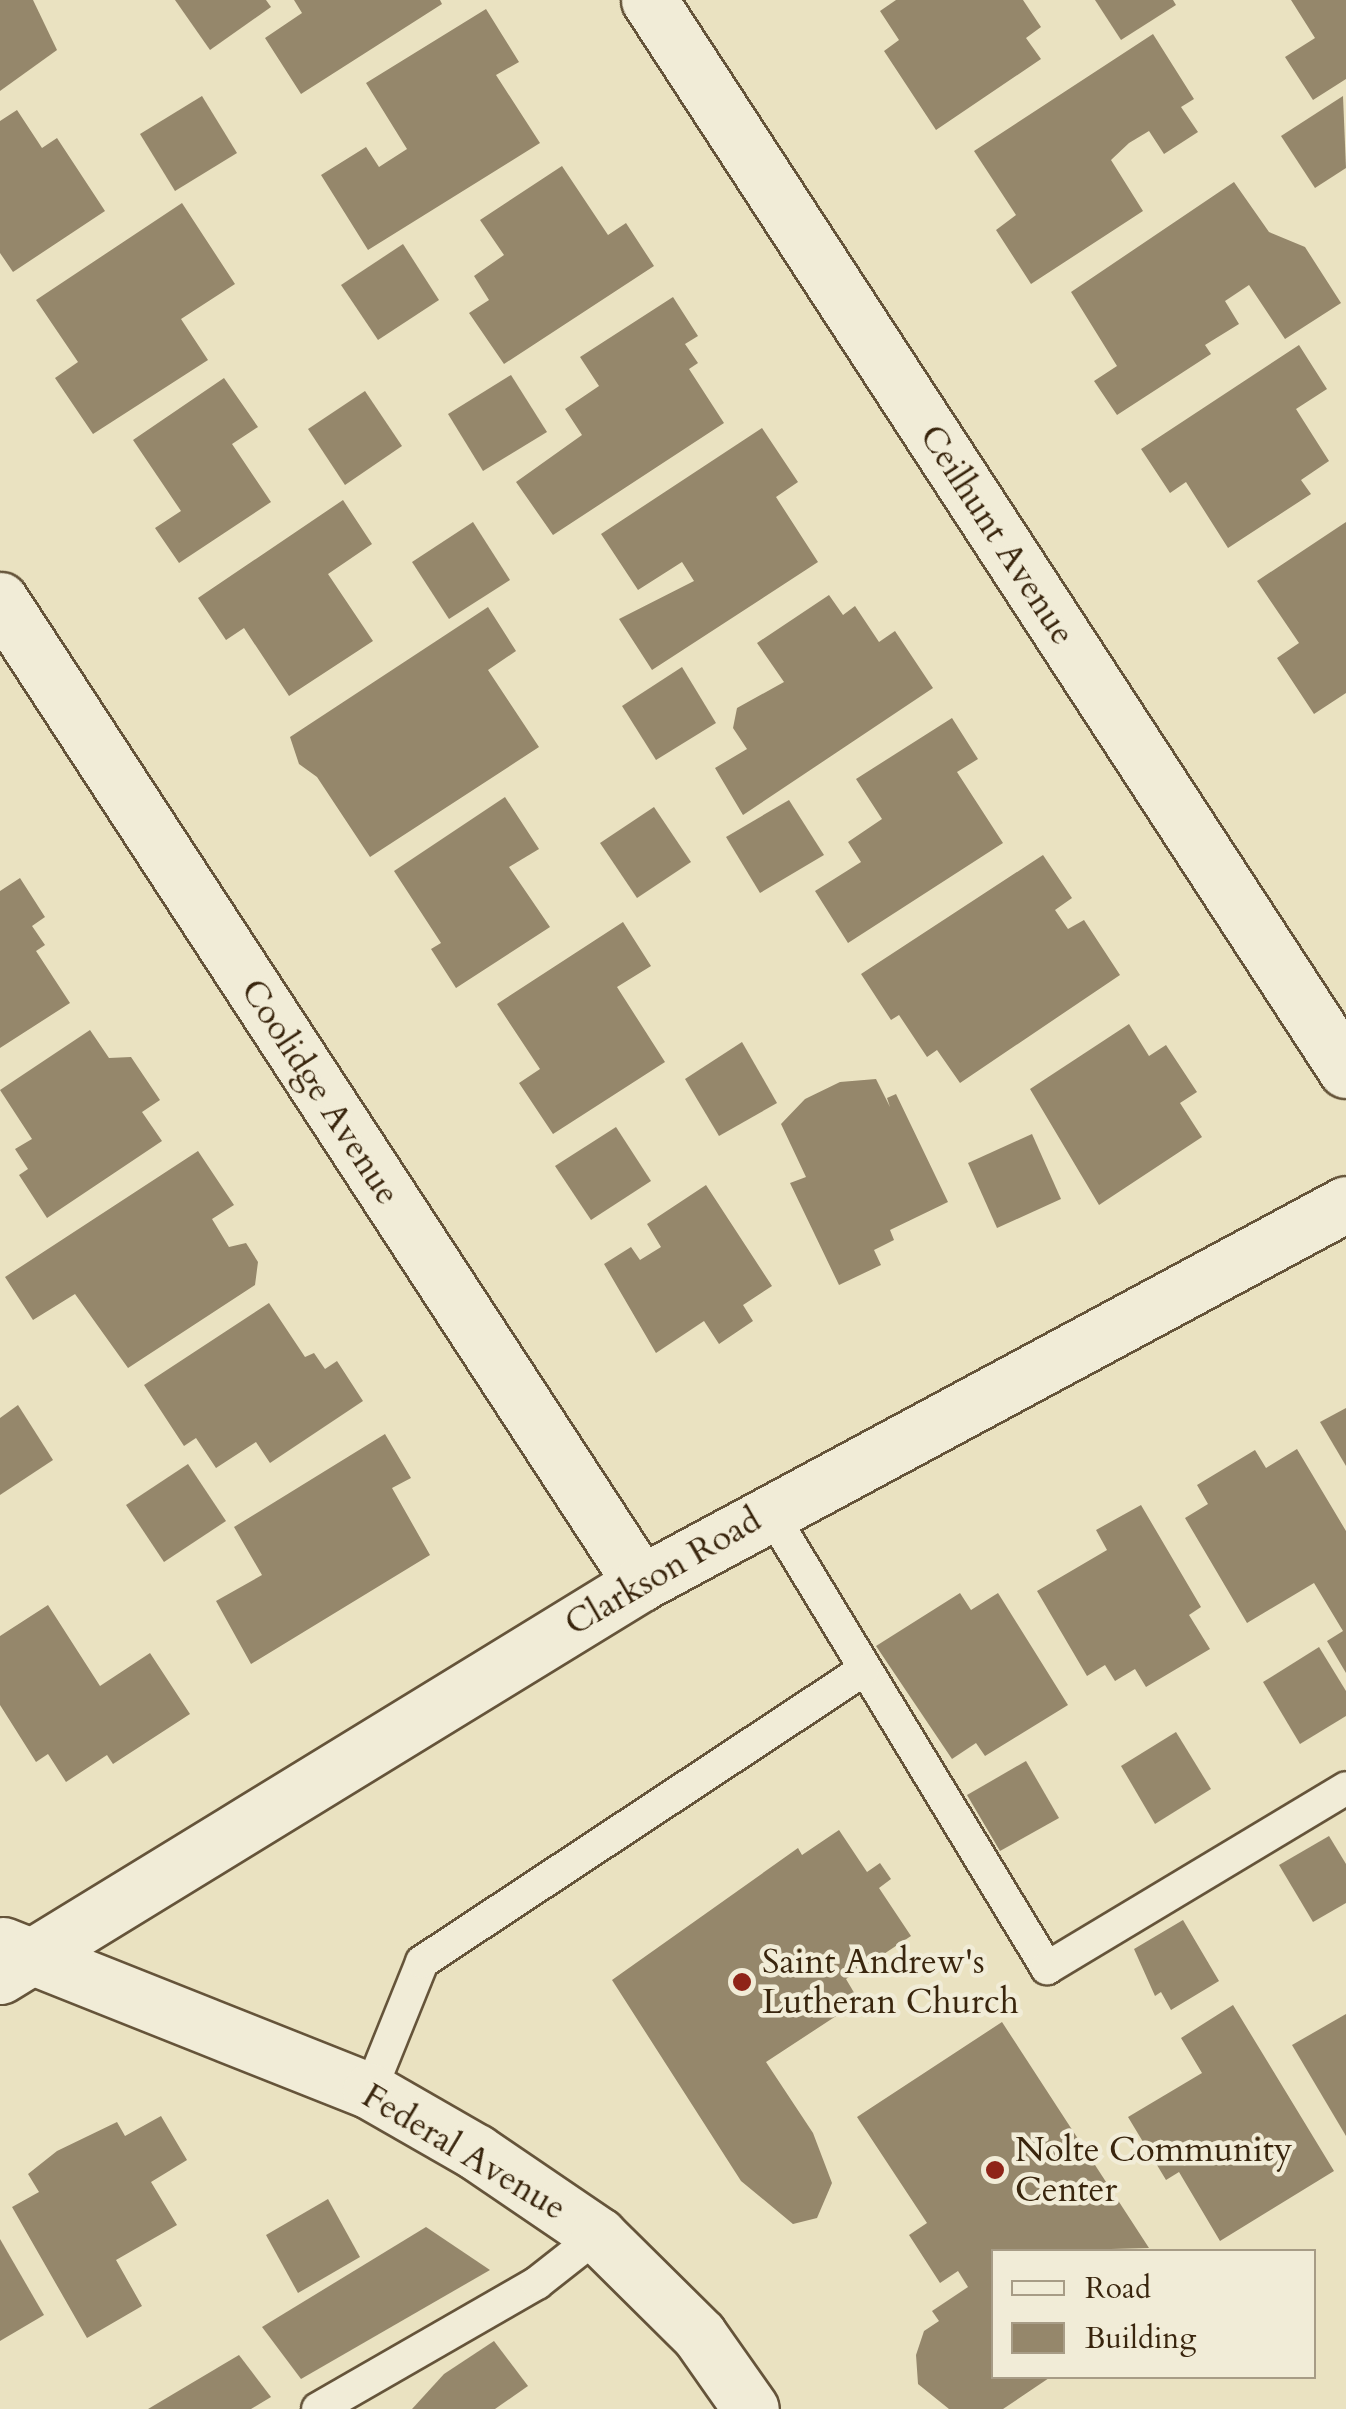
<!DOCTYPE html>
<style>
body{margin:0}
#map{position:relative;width:1346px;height:2409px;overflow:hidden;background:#eae2c1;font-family:Cardo,serif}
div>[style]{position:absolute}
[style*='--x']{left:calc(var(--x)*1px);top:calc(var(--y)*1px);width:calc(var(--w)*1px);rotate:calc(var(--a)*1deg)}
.building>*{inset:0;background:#95876b}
.roads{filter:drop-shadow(2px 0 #65543a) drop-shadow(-2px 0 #65543a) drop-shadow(0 2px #65543a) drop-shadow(0 -2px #65543a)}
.service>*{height:32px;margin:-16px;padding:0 16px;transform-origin:16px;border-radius:16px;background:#f1ecd7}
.minor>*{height:55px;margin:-27.5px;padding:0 27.5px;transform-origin:27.5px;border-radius:27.5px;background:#f1ecd7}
.dots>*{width:28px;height:28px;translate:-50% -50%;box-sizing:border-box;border:5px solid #f1ecd7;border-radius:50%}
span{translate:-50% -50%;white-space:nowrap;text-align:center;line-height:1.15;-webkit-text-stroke:9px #f1ecd7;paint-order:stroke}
.street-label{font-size:35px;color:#39250d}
.poi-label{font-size:35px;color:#39250d}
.left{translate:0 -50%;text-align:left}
.legend{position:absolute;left:991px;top:2249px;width:325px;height:130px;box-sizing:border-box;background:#f1ecd7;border:2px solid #a79c86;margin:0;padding:12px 18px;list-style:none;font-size:30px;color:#39250d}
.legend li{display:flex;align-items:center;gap:20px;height:50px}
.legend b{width:50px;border:2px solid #a79c86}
</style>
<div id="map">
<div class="building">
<i style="clip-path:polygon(0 0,33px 0,57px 50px,0 91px)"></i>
<i style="clip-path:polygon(175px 0,266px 0,271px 7px,210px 50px)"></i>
<i style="clip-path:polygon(294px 0,440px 0,442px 4px,301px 94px,265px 38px,302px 13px)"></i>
<i style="clip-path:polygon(896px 0,1023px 0,1041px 27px,1026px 38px,1041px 59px,936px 130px,884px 51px,899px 40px,880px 11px)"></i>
<i style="clip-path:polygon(1095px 0,1173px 0,1176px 5px,1121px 40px)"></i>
<i style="clip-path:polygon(1291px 0,1346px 0,1346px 79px,1313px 100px,1285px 57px,1315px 38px)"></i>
<i style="clip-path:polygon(486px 9px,519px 62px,496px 75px,540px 143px,368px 250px,321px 175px,366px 147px,379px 167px,407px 149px,366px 83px)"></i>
<i style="clip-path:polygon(1153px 34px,1194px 99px,1181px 107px,1198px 132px,1164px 154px,1149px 131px,1129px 143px,1111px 160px,1143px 211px,1031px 284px,996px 230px,1016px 215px,974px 151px)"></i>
<i style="clip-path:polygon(202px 96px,237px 153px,175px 191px,140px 134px)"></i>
<i style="clip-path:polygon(1343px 96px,1346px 168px,1315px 188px,1281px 136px)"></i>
<i style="clip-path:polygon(17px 110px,42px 148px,57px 138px,105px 211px,13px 272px,0 253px,0 121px)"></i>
<i style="clip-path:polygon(562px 166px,608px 235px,626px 223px,654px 266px,504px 364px,469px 313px,489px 300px,474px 276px,504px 255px,480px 220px)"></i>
<i style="clip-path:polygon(1234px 182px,1269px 232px,1305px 247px,1341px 303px,1285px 339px,1249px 285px,1225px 301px,1239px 324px,1205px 345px,1211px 354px,1117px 415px,1094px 381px,1117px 366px,1071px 292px)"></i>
<i style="clip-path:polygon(182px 203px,235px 284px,181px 319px,208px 360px,93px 434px,55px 378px,78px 362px,36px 300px)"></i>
<i style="clip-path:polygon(403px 244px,439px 300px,378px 340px,341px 285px)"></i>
<i style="clip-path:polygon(673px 297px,698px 336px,685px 344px,698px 363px,689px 369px,724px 423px,553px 535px,516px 482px,582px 435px,565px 409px,599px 386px,580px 357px)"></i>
<i style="clip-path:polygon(1299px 345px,1327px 389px,1296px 409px,1329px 461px,1301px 480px,1311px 494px,1228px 548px,1186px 482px,1170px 493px,1141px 449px)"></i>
<i style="clip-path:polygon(511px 375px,547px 432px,483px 471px,448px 414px)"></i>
<i style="clip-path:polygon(224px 378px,258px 427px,232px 444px,271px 502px,179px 563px,155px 528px,181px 511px,133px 440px)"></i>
<i style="clip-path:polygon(365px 391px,402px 446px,345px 485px,308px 429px)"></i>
<i style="clip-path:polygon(762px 428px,798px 482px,776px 497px,818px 562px,652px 670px,619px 619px,694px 581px,682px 562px,638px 590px,601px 534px)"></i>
<i style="clip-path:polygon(343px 500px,372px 544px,328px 574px,373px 641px,289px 696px,244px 628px,226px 640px,198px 598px)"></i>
<i style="clip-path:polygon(473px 522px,510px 580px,449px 619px,412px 562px)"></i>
<i style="clip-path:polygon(1346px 522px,1346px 693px,1314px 714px,1277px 658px,1299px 643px,1257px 581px)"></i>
<i style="clip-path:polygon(829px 595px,843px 615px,855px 606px,879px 642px,895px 631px,933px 688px,743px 815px,715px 768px,747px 749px,733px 728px,737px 708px,784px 682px,757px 643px)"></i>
<i style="clip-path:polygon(488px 607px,516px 651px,488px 670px,539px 747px,370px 857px,317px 777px,299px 764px,290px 737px)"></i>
<i style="clip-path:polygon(682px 667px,716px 723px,656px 760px,622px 706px)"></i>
<i style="clip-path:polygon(952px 718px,978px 759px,957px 772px,1003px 843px,848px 943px,815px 891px,861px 862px,848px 842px,882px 819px,856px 779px)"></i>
<i style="clip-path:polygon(505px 797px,539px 849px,509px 867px,550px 927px,456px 988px,431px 949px,441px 943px,394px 871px)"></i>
<i style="clip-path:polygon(789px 800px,824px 855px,760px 893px,726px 837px)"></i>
<i style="clip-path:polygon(654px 807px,691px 862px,637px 898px,600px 843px)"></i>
<i style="clip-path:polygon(1043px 855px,1072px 898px,1055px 910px,1068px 929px,1084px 920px,1120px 975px,960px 1083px,937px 1050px,927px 1057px,899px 1015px,891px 1020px,861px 974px)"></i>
<i style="clip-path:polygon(20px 878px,45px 917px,32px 926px,45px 945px,36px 951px,70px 1003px,0 1048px,0 891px)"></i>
<i style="clip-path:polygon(623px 922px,651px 966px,617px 987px,665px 1062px,553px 1134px,519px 1083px,540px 1069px,497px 1004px)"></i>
<i style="clip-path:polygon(1129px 1024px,1149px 1056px,1166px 1045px,1197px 1092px,1180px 1103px,1202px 1137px,1099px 1205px,1030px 1089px)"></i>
<i style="clip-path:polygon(90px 1030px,109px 1058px,131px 1057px,160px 1100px,142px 1112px,162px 1141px,47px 1218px,19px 1175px,28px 1169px,15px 1149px,32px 1139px,0 1090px)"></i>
<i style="clip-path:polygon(742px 1042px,777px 1103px,719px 1136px,685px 1079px)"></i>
<i style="clip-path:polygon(876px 1079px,890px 1107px,887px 1098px,896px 1094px,948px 1202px,890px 1230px,894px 1240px,874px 1250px,881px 1265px,839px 1285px,790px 1183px,806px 1177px,781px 1124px,805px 1099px,840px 1082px)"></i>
<i style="clip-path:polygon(616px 1127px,651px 1181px,591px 1220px,555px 1166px)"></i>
<i style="clip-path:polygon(1032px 1134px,1061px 1199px,997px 1228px,968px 1163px)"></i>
<i style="clip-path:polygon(198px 1151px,234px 1205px,212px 1219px,229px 1247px,246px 1243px,258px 1262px,255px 1285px,128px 1368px,75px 1294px,33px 1320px,5px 1277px)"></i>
<i style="clip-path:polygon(706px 1185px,772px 1286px,743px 1305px,753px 1321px,719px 1344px,704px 1321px,656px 1353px,604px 1264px,631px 1247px,640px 1260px,661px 1247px,647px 1224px)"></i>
<i style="clip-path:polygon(269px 1303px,305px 1357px,314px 1353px,325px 1369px,337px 1361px,363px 1401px,270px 1463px,256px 1442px,216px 1468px,196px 1438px,184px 1446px,144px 1385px)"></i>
<i style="clip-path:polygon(18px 1405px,53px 1460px,0 1495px,0 1418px)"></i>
<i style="clip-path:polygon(1346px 1408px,1346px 1466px,1320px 1422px)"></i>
<i style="clip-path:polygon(385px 1434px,411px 1478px,392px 1488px,430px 1555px,251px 1664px,216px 1601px,262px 1575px,234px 1527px)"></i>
<i style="clip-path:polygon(1297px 1449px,1346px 1531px,1346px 1673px,1327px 1641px,1343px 1631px,1314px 1583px,1247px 1623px,1185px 1518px,1208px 1504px,1197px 1485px,1255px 1450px,1266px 1468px)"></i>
<i style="clip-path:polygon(188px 1464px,226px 1521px,164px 1562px,126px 1505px)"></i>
<i style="clip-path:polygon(1141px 1505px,1201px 1607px,1189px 1615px,1210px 1649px,1146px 1687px,1135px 1669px,1115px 1681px,1105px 1665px,1087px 1676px,1037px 1591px,1107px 1550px,1096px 1530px)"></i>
<i style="clip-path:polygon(960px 1593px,971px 1610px,998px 1593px,1068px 1705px,985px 1756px,976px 1743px,952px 1759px,876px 1646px)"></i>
<i style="clip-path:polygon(48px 1605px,100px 1686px,150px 1653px,190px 1714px,113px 1764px,107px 1755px,66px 1782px,48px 1754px,36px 1762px,0 1705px,0 1636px)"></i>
<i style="clip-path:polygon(1319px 1647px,1346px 1691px,1346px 1716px,1300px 1744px,1263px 1682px)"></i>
<i style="clip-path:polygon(1176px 1732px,1211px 1789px,1155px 1824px,1121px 1766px)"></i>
<i style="clip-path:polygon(1026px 1761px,1059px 1818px,1000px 1851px,967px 1795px)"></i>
<i style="clip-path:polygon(839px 1830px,867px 1872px,880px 1863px,891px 1879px,879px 1888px,911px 1936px,846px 1979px,859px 2001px,766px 2062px,813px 2133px,832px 2183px,817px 2218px,793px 2224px,741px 2181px,612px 1980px,798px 1848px,802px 1855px)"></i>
<i style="clip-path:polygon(1329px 1836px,1346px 1864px,1346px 1903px,1313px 1922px,1279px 1865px)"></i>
<i style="clip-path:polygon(1183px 1920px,1219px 1981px,1171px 2010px,1161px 1992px,1155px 1996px,1134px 1949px)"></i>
<i style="clip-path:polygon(1233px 2005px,1334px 2171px,1220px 2241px,1179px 2172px,1166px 2180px,1128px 2117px,1202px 2073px,1181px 2038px)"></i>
<i style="clip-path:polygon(1346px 2014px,1346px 2136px,1292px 2045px)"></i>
<i style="clip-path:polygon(1002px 2022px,1149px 2248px,994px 2252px,994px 2376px,1052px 2376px,1003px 2409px,949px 2409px,918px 2384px,916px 2355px,924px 2331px,939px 2321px,932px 2311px,968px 2287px,958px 2271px,940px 2283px,909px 2235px,927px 2223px,857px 2117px)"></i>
<i style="clip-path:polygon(161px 2116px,187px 2160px,151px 2182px,177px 2225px,116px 2260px,142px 2306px,87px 2338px,12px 2207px,39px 2192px,28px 2174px,57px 2151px,117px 2122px,125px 2136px)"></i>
<i style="clip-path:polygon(328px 2199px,360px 2257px,298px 2293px,266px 2235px)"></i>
<i style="clip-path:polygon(426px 2227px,490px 2270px,301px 2379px,262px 2327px)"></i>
<i style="clip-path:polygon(0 2239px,44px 2315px,0 2341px)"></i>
<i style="clip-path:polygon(494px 2341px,528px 2386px,495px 2409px,412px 2409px,444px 2374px)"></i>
<i style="clip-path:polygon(239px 2355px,271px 2397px,251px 2409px,148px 2409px)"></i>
</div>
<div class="roads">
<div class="service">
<i style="--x:769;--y:1510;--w:536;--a:58.74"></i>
<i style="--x:1047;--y:1968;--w:349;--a:-31"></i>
<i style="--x:370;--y:2091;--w:139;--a:-68"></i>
<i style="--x:422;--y:1962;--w:528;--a:-33.48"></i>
<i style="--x:318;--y:2409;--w:253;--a:-29.9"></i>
<i style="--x:537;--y:2283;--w:78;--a:-38.2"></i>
</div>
<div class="minor">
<i style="--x:649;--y:0;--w:1277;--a:56.92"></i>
<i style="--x:0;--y:600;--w:1174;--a:56.89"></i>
<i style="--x:3;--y:1945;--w:395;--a:21.7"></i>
<i style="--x:370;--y:2091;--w:122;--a:29.9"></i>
<i style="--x:476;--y:2152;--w:148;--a:34.2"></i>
<i style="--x:598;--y:2235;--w:142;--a:44.7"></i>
<i style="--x:699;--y:2335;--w:90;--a:54.9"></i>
<i style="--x:0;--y:1976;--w:752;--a:-31.51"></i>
<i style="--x:641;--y:1583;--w:800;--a:-28.26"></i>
</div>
</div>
<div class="dots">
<i style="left:742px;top:1982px;background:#8f2418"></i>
<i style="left:995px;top:2170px;background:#8f2418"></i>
</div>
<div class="street-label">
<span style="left:997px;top:535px;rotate:57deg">Ceilhunt Avenue</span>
<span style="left:320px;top:1092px;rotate:57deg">Coolidge Avenue</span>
<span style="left:663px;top:1572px;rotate:-30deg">Clarkson Road</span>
<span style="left:464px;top:2152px;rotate:31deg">Federal Avenue</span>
</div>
<div class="poi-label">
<span class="left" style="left:762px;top:1982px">Saint Andrew's<br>Lutheran Church</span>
<span class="left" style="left:1015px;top:2170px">Nolte Community<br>Center</span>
</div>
<ul class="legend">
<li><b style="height:12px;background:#f1ecd7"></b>Road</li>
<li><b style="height:28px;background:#95876b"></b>Building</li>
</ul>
</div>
